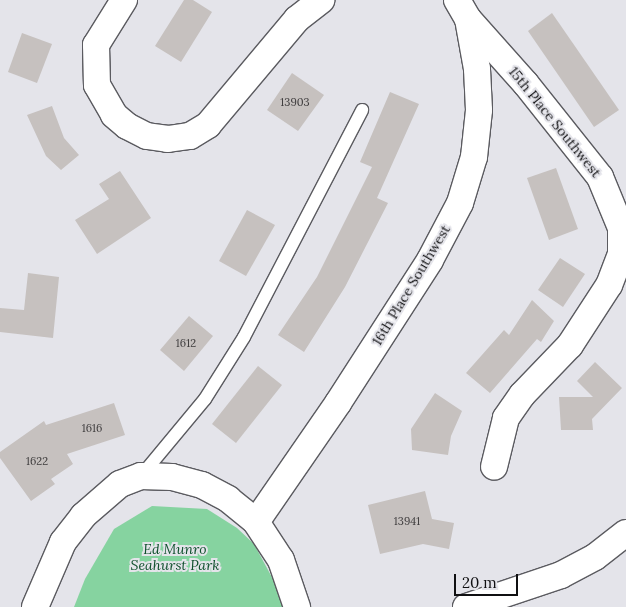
<!DOCTYPE html>
<style>
body{margin:0}
#map{position:relative;width:626px;height:607px;overflow:hidden;background:#e4e4ea;font-family:Lora,serif}
div>[style]{position:absolute}
[style*='--x']{left:calc(var(--x)*1px);top:calc(var(--y)*1px);width:calc(var(--w)*1px);rotate:calc(var(--a)*1deg)}
.green>*{inset:0;background:#86d3a0}
.building>*{inset:0;background:#c6c1bf}
.roads{filter:drop-shadow(1px 0 #5b5b60) drop-shadow(-1px 0 #5b5b60) drop-shadow(0 1px #5b5b60) drop-shadow(0 -1px #5b5b60)}
.service>*{height:12px;margin:-6px;padding:0 6px;transform-origin:6px;border-radius:6px;background:#fff}
.minor>*{height:26px;margin:-13px;padding:0 13px;transform-origin:13px;border-radius:13px;background:#fff}
span{translate:-50% -50%;white-space:nowrap;text-align:center;line-height:1.15;-webkit-text-stroke:4px #e4e4ea;paint-order:stroke}
.number-label{font-size:11px;color:#3e3c3d}
.number-label span{-webkit-text-stroke-width:0}
.street-label{font-size:14px;color:#101012}
.park-label{font-size:14px;color:#0f502d;font-style:italic}
.scale{position:absolute;left:454px;top:574px;width:64px;height:22px;box-sizing:border-box;border:2px solid #101012;border-top:0;padding-left:6px;font-size:15px;line-height:18px;white-space:nowrap;color:#101012;-webkit-text-stroke:4px #e4e4ea;paint-order:stroke}
</style>
<div id="map">
<div class="green">
<i style="clip-path:polygon(152px 506px,207px 509px,237px 528px,254px 544px,288px 607px,74px 607px,85px 579px,114px 529px)"></i>
</div>
<div class="building">
<i style="clip-path:polygon(184px 0,193px 0,212px 12px,181px 62px,155px 46px)"></i>
<i style="clip-path:polygon(552px 13px,619px 110px,594px 127px,528px 31px)"></i>
<i style="clip-path:polygon(22px 33px,52px 44px,37px 83px,8px 72px)"></i>
<i style="clip-path:polygon(292px 73px,324px 95px,298px 131px,267px 110px)"></i>
<i style="clip-path:polygon(390px 92px,419px 104px,377px 198px,388px 203px,345px 287px,304px 352px,278px 335px,317px 277px,372px 167px,360px 162px)"></i>
<i style="clip-path:polygon(52px 106px,64px 138px,79px 155px,61px 170px,46px 156px,27px 115px)"></i>
<i style="clip-path:polygon(556px 168px,578px 229px,549px 240px,527px 178px)"></i>
<i style="clip-path:polygon(120px 171px,151px 218px,97px 254px,75px 220px,109px 199px,99px 184px)"></i>
<i style="clip-path:polygon(247px 210px,275px 225px,246px 276px,219px 261px)"></i>
<i style="clip-path:polygon(560px 258px,585px 274px,563px 307px,538px 290px)"></i>
<i style="clip-path:polygon(28px 273px,59px 277px,53px 338px,0 332px,0 308px,24px 310px)"></i>
<i style="clip-path:polygon(532px 300px,554px 321px,541px 342px,537px 339px,490px 393px,466px 373px,504px 330px,509px 335px)"></i>
<i style="clip-path:polygon(189px 316px,213px 336px,184px 371px,160px 350px)"></i>
<i style="clip-path:polygon(595px 362px,622px 388px,592px 419px,593px 430px,561px 430px,559px 397px,593px 397px,577px 381px)"></i>
<i style="clip-path:polygon(258px 366px,282px 385px,236px 443px,212px 424px)"></i>
<i style="clip-path:polygon(435px 393px,462px 411px,451px 436px,448px 455px,412px 450px,411px 429px)"></i>
<i style="clip-path:polygon(114px 403px,125px 435px,67px 454px,73px 464px,51px 479px,55px 484px,31px 501px,0 458px,0 452px,44px 421px,46px 425px)"></i>
<i style="clip-path:polygon(425px 491px,432px 519px,454px 523px,449px 549px,423px 544px,380px 554px,368px 505px)"></i>
</div>
<div class="roads">
<div class="service">
<i style="--x:141;--y:476;--w:100;--a:-50.3"></i>
<i style="--x:205;--y:399;--w:73;--a:-57.8"></i>
<i style="--x:244;--y:337;--w:256;--a:-62.5"></i>
</div>
<div class="minor">
<i style="--x:124;--y:0;--w:53;--a:121.9"></i>
<i style="--x:96;--y:45;--w:40;--a:88.6"></i>
<i style="--x:97;--y:85;--w:34;--a:60"></i>
<i style="--x:114;--y:115;--w:17;--a:40"></i>
<i style="--x:127;--y:126;--w:22;--a:27"></i>
<i style="--x:147;--y:136;--w:21;--a:8"></i>
<i style="--x:168;--y:139;--w:22;--a:-8"></i>
<i style="--x:190;--y:136;--w:21;--a:-31"></i>
<i style="--x:208;--y:125;--w:138;--a:-50"></i>
<i style="--x:297;--y:19;--w:31;--a:-38"></i>
<i style="--x:457;--y:0;--w:22;--a:60"></i>
<i style="--x:468;--y:19;--w:87;--a:48.3"></i>
<i style="--x:526;--y:84;--w:119;--a:51.5"></i>
<i style="--x:600;--y:177;--w:55;--a:67.6"></i>
<i style="--x:621;--y:228;--w:26;--a:90"></i>
<i style="--x:621;--y:254;--w:33;--a:111"></i>
<i style="--x:609;--y:285;--w:72;--a:123"></i>
<i style="--x:570;--y:345;--w:69;--a:133.8"></i>
<i style="--x:522;--y:395;--w:28;--a:125"></i>
<i style="--x:506;--y:418;--w:50;--a:103.8"></i>
<i style="--x:256;--y:522;--w:145;--a:-55.4"></i>
<i style="--x:338;--y:403;--w:170;--a:-57.2"></i>
<i style="--x:430;--y:260;--w:64;--a:-62.2"></i>
<i style="--x:460;--y:203;--w:48;--a:-73.1"></i>
<i style="--x:474;--y:157;--w:47;--a:-83.9"></i>
<i style="--x:479;--y:110;--w:41;--a:-92.8"></i>
<i style="--x:477;--y:69;--w:51;--a:-100.2"></i>
<i style="--x:35;--y:607;--w:71;--a:-66.7"></i>
<i style="--x:63;--y:542;--w:33;--a:-52"></i>
<i style="--x:83;--y:516;--w:49;--a:-40.9"></i>
<i style="--x:120;--y:484;--w:22;--a:-21"></i>
<i style="--x:141;--y:476;--w:31;--a:2"></i>
<i style="--x:172;--y:477;--w:31;--a:15"></i>
<i style="--x:202;--y:485;--w:30;--a:28"></i>
<i style="--x:228;--y:499;--w:36;--a:39"></i>
<i style="--x:256;--y:522;--w:45;--a:56.7"></i>
<i style="--x:281;--y:560;--w:50;--a:71.2"></i>
<i style="--x:466;--y:607;--w:100;--a:-18.6"></i>
<i style="--x:561;--y:575;--w:38;--a:-28"></i>
<i style="--x:595;--y:557;--w:39;--a:-38"></i>
</div>
</div>
<div class="number-label">
<span style="left:295px;top:102px">13903</span>
<span style="left:186px;top:343px">1612</span>
<span style="left:92px;top:428px">1616</span>
<span style="left:37px;top:461px">1622</span>
<span style="left:407px;top:521px">13941</span>
</div>
<div class="street-label">
<span style="left:555px;top:122px;rotate:51deg">15th Place Southwest</span>
<span style="left:411px;top:285px;rotate:-59deg">16th Place Southwest</span>
</div>
<div class="park-label">
<span style="left:175px;top:557px">Ed Munro<br>Seahurst Park</span>
</div>
<div class="scale">20 m</div>
</div>
